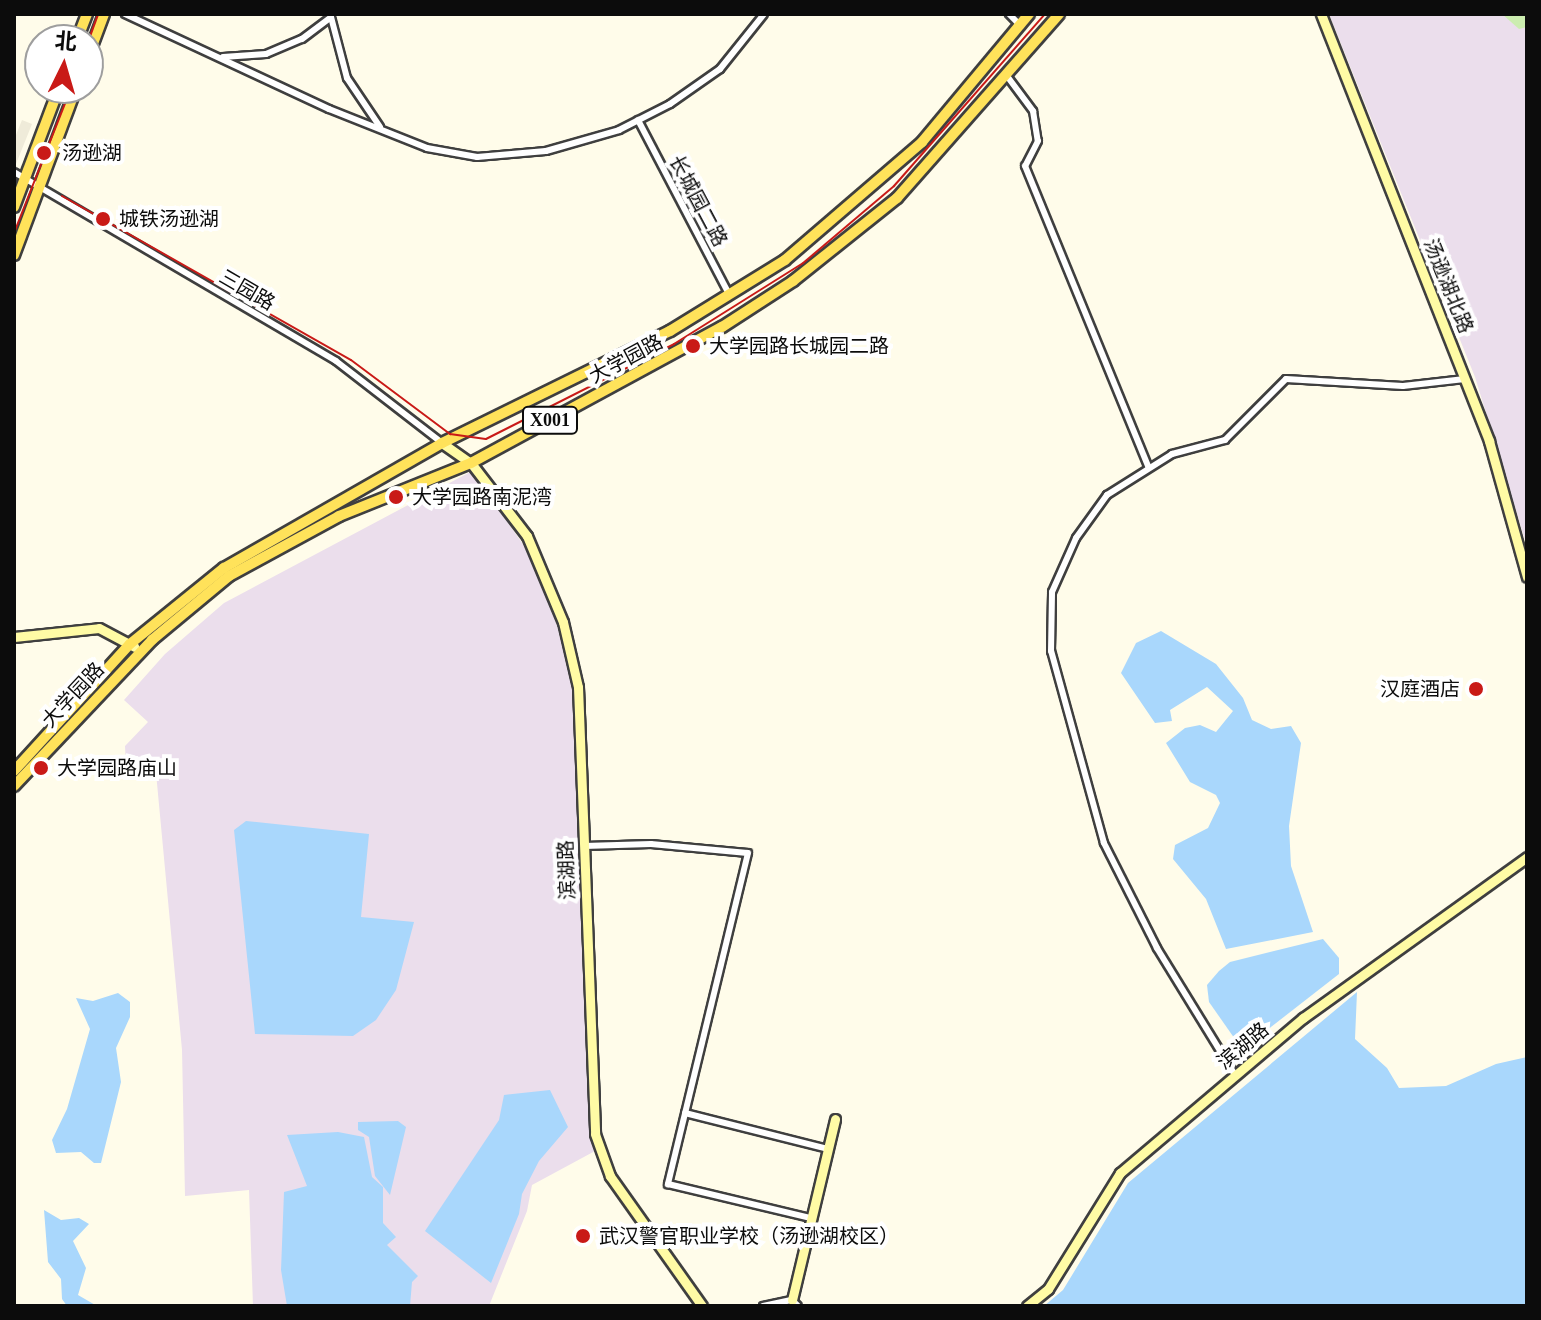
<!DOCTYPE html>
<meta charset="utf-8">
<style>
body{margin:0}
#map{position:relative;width:1541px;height:1320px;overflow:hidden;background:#fffcea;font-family:"Times New Roman","Noto Sans SC",serif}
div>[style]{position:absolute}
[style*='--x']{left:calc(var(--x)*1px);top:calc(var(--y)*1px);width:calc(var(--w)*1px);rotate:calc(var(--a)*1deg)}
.industrial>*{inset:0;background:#ebdeec}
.green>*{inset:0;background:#ccedb0}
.plaza>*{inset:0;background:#efebd9}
.water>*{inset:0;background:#a9d7fc}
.roads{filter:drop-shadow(2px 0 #3f3f3f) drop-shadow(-2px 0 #3f3f3f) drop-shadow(0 2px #3f3f3f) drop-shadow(0 -2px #3f3f3f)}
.street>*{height:6px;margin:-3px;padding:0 3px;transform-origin:3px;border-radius:3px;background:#fff}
.secondary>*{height:9px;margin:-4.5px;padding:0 4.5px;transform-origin:4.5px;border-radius:4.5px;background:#fffba5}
.primary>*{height:10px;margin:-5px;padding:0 5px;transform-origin:5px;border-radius:5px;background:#ffe25a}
.tram>*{height:2px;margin:-1px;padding:0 1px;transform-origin:1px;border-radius:1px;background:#c91a17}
.rail>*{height:2px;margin:-1px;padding:0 1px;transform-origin:1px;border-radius:1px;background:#c91a17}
.dots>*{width:22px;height:22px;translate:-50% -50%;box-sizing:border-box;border:4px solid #fff;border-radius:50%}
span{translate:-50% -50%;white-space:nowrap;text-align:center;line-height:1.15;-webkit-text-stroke:8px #fff;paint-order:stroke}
.shield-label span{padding:2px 6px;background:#fff;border:2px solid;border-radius:6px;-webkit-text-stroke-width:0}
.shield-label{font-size:18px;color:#0c0c0c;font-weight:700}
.poi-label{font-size:20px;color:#0c0c0c}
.left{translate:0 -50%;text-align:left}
.right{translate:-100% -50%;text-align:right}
.street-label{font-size:20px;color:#0c0c0c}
.frame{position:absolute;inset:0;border:16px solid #0c0c0c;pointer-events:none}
.north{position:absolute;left:24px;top:24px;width:80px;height:80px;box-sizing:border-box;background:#fff;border:2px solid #9e9e9e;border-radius:50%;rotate:5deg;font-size:22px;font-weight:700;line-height:32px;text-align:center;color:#0c0c0c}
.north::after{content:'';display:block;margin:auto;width:28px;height:36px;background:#c91a17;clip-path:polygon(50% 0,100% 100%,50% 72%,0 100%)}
</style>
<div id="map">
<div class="industrial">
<i style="clip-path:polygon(1329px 14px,1527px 14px,1527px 547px,1475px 377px)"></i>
<i style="clip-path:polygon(472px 471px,527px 550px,555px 616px,575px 700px,595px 1151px,532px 1185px,527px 1211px,489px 1306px,253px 1306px,249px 1190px,185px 1196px,182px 1050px,155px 762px,126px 765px,125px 746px,148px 722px,124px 700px,165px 654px,224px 603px)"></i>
</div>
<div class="green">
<i style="clip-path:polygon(1502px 14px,1527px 14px,1527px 27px,1519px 29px)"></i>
</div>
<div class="plaza">
<i style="clip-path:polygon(22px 120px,32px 124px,14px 169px,14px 140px)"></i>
</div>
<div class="water">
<i style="clip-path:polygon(1161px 631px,1216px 664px,1243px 698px,1252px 720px,1271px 729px,1291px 726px,1301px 743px,1289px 826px,1291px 866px,1313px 932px,1226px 949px,1206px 899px,1173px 859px,1175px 845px,1208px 828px,1220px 803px,1216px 795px,1190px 782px,1166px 743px,1185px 728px,1200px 725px,1216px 732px,1233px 711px,1207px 687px,1170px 710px,1172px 721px,1155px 723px,1121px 673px,1136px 643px)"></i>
<i style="clip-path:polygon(246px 821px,369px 834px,361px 917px,414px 922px,396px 990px,376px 1020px,353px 1036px,255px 1034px,234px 830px)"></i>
<i style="clip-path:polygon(1323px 939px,1339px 958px,1339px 974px,1253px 1041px,1237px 1042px,1209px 1002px,1207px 985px,1219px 971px,1230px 962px)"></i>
<i style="clip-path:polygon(1357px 992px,1355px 1039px,1387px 1068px,1399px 1088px,1446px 1086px,1496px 1064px,1527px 1057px,1527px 1306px,1044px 1306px,1063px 1290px,1128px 1183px)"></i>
<i style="clip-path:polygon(118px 993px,130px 1002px,130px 1017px,116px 1048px,121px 1082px,101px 1163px,94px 1163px,81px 1152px,56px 1153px,52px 1140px,67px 1109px,90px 1029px,76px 998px,93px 1001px)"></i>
<i style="clip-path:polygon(550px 1090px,568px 1127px,539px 1161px,522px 1194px,519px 1214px,491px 1283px,425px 1231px,499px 1120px,504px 1095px)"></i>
<i style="clip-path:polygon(398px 1121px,406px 1127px,390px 1195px,375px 1176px,369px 1137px,358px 1130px,358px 1122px)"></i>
<i style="clip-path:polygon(338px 1132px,364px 1137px,372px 1177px,383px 1187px,383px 1223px,396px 1237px,387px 1245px,418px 1276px,412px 1282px,410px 1306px,287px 1306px,281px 1270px,284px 1192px,307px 1186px,287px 1135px)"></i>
<i style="clip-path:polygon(44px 1210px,61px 1220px,79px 1218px,89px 1224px,73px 1241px,86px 1268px,78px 1295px,97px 1306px,67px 1306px,62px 1299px,61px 1279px,48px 1262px)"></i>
</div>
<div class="roads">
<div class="street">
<i style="--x:125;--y:14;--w:225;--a:25"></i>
<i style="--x:329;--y:109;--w:105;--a:21.7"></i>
<i style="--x:427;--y:148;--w:51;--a:10.2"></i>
<i style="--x:477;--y:157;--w:69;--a:-5"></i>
<i style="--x:546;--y:151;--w:76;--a:-16"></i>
<i style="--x:619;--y:130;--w:57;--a:-27"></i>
<i style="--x:670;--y:104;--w:61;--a:-35"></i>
<i style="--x:720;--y:69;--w:70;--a:-51.3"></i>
<i style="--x:1009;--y:14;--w:17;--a:45"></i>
<i style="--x:223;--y:57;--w:43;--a:-4"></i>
<i style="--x:266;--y:54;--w:39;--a:-23"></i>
<i style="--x:302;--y:39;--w:36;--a:-37"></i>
<i style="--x:331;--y:17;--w:63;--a:75.3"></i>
<i style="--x:347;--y:78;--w:59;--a:56"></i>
<i style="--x:1007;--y:76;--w:44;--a:53.4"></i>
<i style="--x:1033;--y:111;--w:30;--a:81"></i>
<i style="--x:1038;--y:141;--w:28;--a:117"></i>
<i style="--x:1025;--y:166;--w:326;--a:67.7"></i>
<i style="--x:638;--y:120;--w:196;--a:62.4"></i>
<i style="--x:14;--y:172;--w:373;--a:30.4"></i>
<i style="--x:336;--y:361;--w:134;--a:37.7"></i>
<i style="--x:584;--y:846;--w:67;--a:-1.7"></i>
<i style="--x:651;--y:844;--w:97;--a:5.3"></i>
<i style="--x:748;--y:853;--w:341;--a:103.6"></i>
<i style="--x:668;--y:1184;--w:147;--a:13.4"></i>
<i style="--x:1235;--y:1075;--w:149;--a:-121.6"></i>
<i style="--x:1157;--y:948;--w:118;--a:-116.8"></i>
<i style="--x:1104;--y:843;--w:199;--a:-105.4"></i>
<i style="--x:1051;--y:651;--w:59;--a:-89"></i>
<i style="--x:1052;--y:592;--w:59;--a:-66"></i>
<i style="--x:1076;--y:538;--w:53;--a:-54.2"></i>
<i style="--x:1107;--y:495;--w:77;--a:-32.2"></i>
<i style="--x:1172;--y:454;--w:55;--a:-14.8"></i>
<i style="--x:1225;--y:440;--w:86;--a:-45"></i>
<i style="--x:1286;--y:379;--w:117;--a:3.4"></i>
<i style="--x:1403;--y:386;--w:62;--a:-6.4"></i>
<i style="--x:685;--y:1113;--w:147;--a:14.1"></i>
<i style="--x:763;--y:1306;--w:30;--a:-12"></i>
<i style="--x:792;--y:1300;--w:8;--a:45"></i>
</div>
<div class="secondary">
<i style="--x:1321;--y:14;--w:459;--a:68.5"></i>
<i style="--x:1489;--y:441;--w:141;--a:74.4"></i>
<i style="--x:442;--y:443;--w:35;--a:35"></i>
<i style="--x:471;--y:463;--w:92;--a:52.5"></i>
<i style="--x:527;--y:536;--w:93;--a:67.3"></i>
<i style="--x:563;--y:622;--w:67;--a:77"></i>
<i style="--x:578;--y:687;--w:447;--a:87.8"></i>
<i style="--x:595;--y:1134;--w:45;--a:70.3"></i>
<i style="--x:610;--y:1176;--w:159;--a:54.7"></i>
<i style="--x:14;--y:637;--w:85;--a:-6"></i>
<i style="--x:99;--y:628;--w:40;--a:28"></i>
<i style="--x:792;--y:1300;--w:186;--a:-76.6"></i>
<i style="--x:1027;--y:1306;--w:27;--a:-39"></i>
<i style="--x:1048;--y:1289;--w:137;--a:-58.2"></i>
<i style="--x:1120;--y:1173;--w:240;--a:-40.3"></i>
<i style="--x:1303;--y:1018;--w:276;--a:-35.7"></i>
</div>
<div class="primary">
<i style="--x:77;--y:40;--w:28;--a:-69"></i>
<i style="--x:88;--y:57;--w:46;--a:-69.6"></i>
<i style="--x:14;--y:207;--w:127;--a:-69.3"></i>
<i style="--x:14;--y:255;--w:178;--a:-69.6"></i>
<i style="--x:14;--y:771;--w:172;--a:-47.6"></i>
<i style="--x:130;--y:644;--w:121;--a:-39"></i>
<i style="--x:224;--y:568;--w:251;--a:-29.8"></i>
<i style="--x:442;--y:443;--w:254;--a:-26.2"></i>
<i style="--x:670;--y:331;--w:135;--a:-31.7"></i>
<i style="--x:785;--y:260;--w:181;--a:-40.7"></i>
<i style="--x:922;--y:142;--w:167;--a:-50.1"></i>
<i style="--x:14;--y:786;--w:201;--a:-46.6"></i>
<i style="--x:152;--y:640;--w:100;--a:-39.7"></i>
<i style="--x:229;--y:576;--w:125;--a:-28.6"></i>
<i style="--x:339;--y:516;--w:142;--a:-21.9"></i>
<i style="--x:471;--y:463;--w:285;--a:-28.5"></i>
<i style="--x:722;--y:327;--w:85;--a:-32.9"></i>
<i style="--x:793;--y:281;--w:133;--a:-38.6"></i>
<i style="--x:897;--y:198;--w:245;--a:-48.6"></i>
</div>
</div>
<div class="tram">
<i style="--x:62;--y:196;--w:332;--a:29.6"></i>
<i style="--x:351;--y:360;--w:124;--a:36.8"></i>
<i style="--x:450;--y:434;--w:36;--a:8"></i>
<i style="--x:486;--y:439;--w:211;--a:-26.8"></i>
<i style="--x:674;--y:344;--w:152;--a:-32.1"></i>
<i style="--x:803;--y:263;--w:119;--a:-40.2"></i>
<i style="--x:894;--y:186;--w:229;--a:-48.7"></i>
</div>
<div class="rail">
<i style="--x:88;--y:42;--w:30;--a:-70"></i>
<i style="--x:14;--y:233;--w:156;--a:-68.5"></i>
</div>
<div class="dots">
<i style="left:44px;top:153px;background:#c91a17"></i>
<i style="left:103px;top:219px;background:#c91a17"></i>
<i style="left:693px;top:346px;background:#c91a17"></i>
<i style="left:396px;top:497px;background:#c91a17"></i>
<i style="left:1476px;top:689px;background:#c91a17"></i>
<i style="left:41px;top:768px;background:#c91a17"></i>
<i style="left:583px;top:1236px;background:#c91a17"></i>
</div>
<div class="shield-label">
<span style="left:550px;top:420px">X001</span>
</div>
<div class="poi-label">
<span class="left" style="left:62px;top:153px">汤逊湖</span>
<span class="left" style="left:119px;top:219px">城铁汤逊湖</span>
<span class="left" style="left:709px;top:346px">大学园路长城园二路</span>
<span class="left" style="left:412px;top:497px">大学园路南泥湾</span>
<span class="right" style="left:1460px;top:689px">汉庭酒店</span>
<span class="left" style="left:57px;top:768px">大学园路庙山</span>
<span class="left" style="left:599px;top:1236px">武汉警官职业学校（汤逊湖校区）</span>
</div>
<div class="street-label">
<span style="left:698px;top:201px;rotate:62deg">长城园二路</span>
<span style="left:1448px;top:286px;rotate:68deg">汤逊湖北路</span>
<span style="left:247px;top:290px;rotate:30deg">三园路</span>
<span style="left:626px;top:359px;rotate:-28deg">大学园路</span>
<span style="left:73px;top:695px;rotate:-47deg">大学园路</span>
<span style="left:567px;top:870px;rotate:-92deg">滨湖路</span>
<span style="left:1243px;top:1046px;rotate:-40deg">滨湖路</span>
</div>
<div class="frame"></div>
<div class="north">北</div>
</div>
